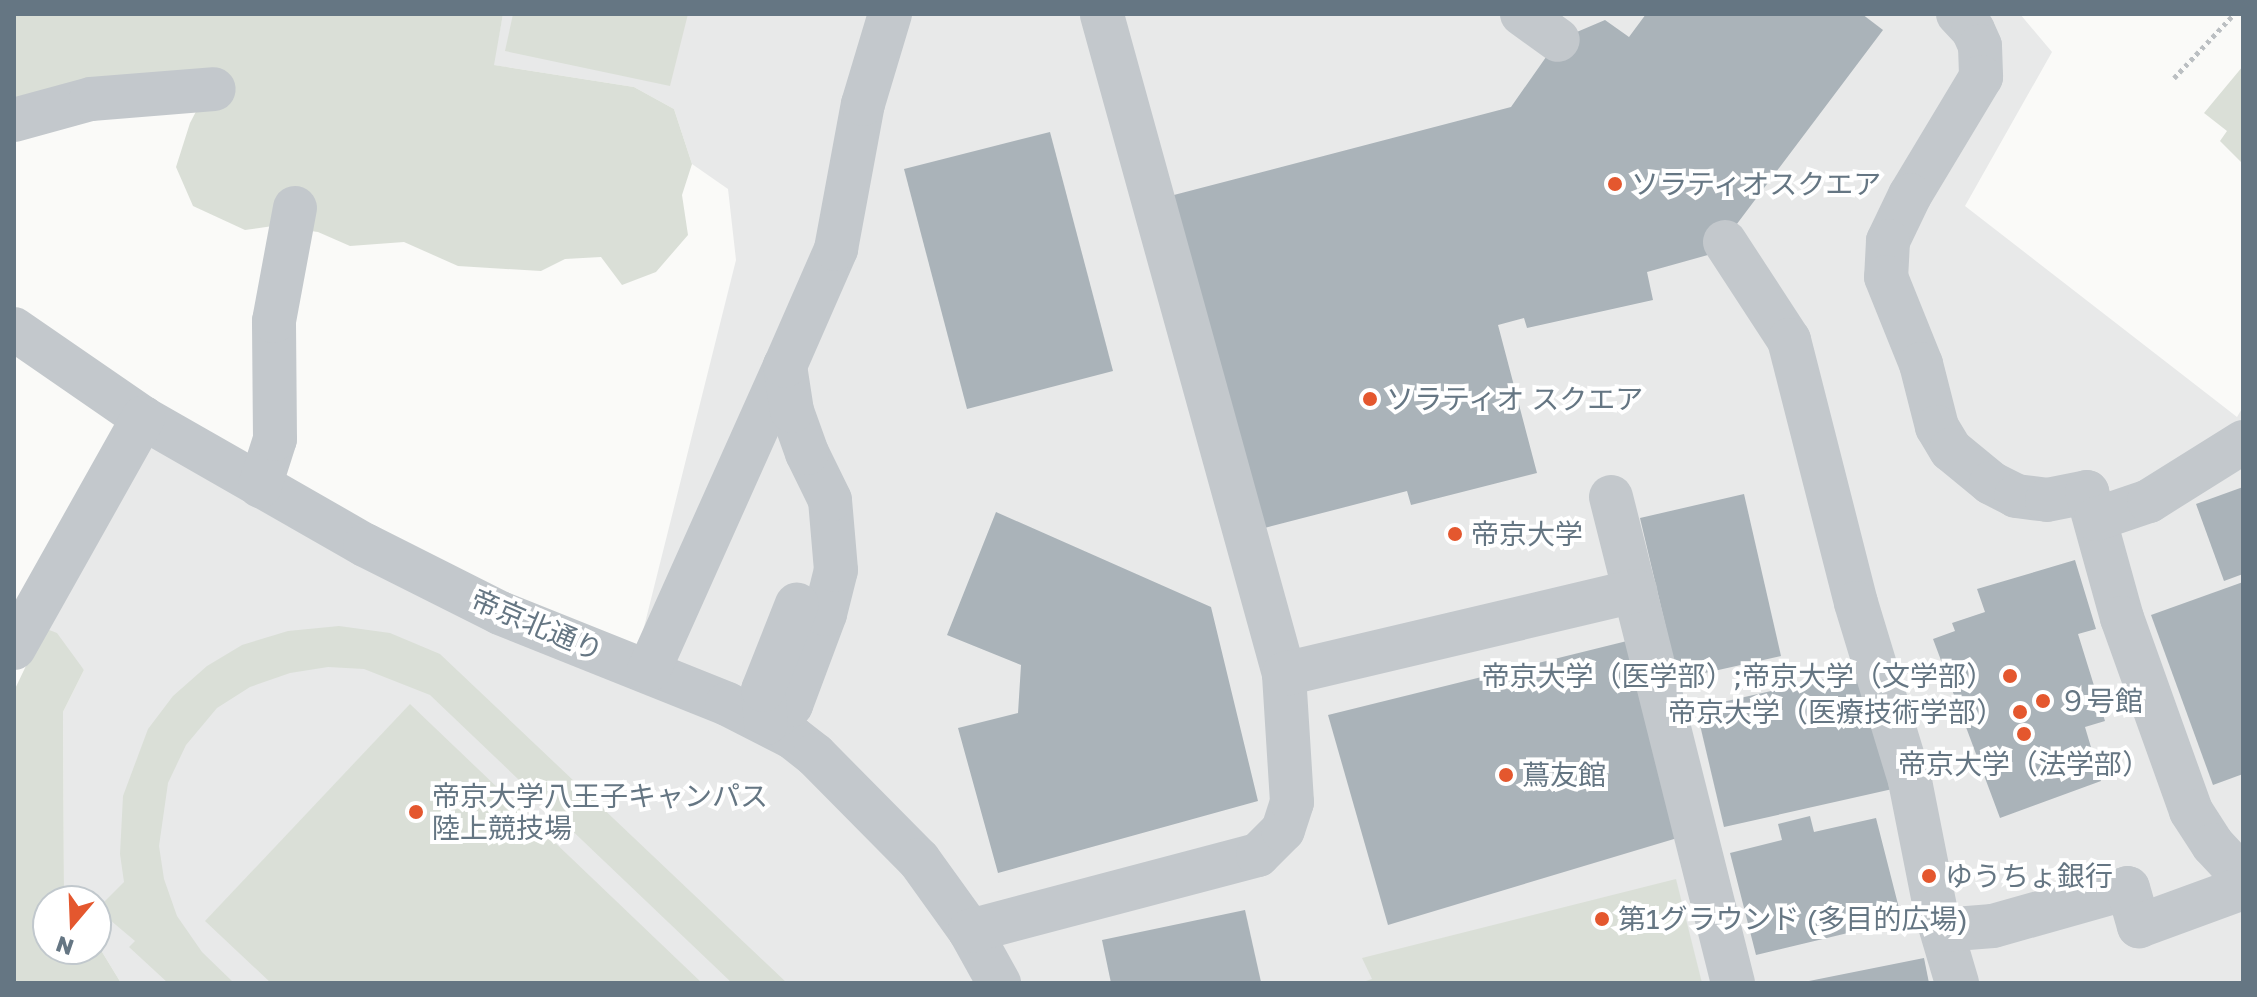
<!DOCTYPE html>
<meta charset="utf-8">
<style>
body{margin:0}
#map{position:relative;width:2257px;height:997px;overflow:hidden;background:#fafaf8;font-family:"Golos Text","Noto Sans JP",sans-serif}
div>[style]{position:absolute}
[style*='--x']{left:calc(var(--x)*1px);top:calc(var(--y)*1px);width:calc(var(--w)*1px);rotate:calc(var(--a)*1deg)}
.built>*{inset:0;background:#e8e9e9}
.green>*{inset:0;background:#dadfd7}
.building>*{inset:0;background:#aab3b9}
.path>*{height:5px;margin-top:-2.5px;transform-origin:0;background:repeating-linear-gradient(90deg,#bbbfc2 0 4px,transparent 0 8px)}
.minor>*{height:44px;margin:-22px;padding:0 22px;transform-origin:22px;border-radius:22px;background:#c3c8cc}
.dots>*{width:22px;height:22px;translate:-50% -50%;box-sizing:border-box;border:4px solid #fff;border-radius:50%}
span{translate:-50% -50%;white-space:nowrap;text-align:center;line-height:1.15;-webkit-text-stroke:8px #fff;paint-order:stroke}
.poi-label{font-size:28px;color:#657683}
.left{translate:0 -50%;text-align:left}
.right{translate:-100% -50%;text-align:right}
.street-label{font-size:28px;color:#657683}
.frame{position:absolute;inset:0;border:16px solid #657683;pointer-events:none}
.north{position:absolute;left:32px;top:885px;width:80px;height:80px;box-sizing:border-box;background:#fff;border:2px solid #c1c8cd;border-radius:50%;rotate:199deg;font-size:22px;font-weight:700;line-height:32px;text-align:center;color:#657683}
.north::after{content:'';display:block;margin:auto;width:28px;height:36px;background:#e4572e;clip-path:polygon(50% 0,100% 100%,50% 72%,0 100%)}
</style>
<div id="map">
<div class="built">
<i style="clip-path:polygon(503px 14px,2020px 14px,2052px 52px,1965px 206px,2237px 417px,2243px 407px,2243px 983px,121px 983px,96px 942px,96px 901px,70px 901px,64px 891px,63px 712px,84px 670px,44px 628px,151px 441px,629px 687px,736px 260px,728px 189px,692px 164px,674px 109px,634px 87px,493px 65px)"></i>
</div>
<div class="green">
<i style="clip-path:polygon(14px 14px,503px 14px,494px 65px,634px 87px,674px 109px,692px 164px,682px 195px,688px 235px,656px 272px,622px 285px,601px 257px,565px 259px,541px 271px,458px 266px,404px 242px,350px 246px,318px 232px,273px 226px,245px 230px,193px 206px,176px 167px,190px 123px,214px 77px,14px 109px)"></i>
<i style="clip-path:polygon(513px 14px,688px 14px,670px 86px,505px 51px)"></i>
<i style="clip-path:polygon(2243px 66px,2243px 164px,2220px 141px,2227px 131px,2204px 113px)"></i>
<i style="clip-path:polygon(339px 626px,390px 633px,440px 654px,787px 983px,732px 983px,430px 695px,364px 669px,328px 667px,290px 673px,250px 687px,217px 708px,186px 745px,168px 783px,159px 846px,164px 879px,177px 916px,202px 952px,234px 983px,168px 983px,129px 947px,135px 941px,97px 909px,124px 882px,120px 854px,123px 796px,148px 729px,173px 696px,207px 666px,242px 645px,288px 631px)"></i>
<i style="clip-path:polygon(44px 628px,57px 633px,84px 670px,63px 712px,64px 891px,70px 901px,48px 901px,48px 949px,96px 949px,96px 942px,121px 983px,14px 983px,14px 691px)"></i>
<i style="clip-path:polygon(410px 704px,702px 983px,271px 983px,205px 921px)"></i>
<i style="clip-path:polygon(1676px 879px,1702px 983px,1360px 983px,1372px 979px,1362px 958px)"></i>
</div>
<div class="building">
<i style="clip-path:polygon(1646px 14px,1862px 14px,1883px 30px,1715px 253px,1647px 272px,1653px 300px,1527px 328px,1524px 318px,1498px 325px,1537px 473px,1411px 505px,1407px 491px,1257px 530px,1170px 196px,1511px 107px,1558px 40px,1605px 20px,1629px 37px)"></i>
<i style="clip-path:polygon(1050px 132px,1113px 371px,967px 409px,904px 169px)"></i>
<i style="clip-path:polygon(2243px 487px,2243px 574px,2224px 581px,2196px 504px)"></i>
<i style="clip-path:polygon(1744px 494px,1781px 656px,1678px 679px,1640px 518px)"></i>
<i style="clip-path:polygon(996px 512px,1211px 607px,1258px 801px,998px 873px,958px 728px,1018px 713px,1021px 665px,947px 635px)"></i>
<i style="clip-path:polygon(2075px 560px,2096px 629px,2078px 634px,2105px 721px,2085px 727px,2101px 781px,2000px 818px,1933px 639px,1955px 631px,1952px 623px,1985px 612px,1977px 589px)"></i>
<i style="clip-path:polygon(2243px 582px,2243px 774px,2213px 785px,2151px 615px)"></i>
<i style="clip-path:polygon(1631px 640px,1684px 836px,1388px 925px,1328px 715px)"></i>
<i style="clip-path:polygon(1869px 669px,1897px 788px,1724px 827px,1696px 708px)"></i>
<i style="clip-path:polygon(1810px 816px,1814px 832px,1876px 818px,1902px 920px,1756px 955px,1730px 853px,1782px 840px,1778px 824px)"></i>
<i style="clip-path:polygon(1245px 910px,1261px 982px,1111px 983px,1102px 940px)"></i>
<i style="clip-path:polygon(1924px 958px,1929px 983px,1804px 983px,1804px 982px)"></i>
</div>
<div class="path">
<i style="--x:2174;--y:78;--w:88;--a:-46.8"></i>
</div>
<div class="minor">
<i style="--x:1522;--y:14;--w:44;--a:35.8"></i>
<i style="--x:1958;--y:14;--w:22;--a:47"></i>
<i style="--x:1973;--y:30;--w:17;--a:66"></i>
<i style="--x:1980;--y:46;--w:31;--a:88"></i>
<i style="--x:1981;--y:77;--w:138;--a:121"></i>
<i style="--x:1910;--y:195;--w:51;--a:115.6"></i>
<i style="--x:1888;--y:241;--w:36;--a:93"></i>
<i style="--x:1886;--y:277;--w:94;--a:68.1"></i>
<i style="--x:1921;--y:364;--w:65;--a:75.7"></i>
<i style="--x:1937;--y:427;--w:27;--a:59"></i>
<i style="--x:1951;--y:450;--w:52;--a:39.5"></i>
<i style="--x:1991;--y:483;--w:28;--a:27"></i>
<i style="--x:2016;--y:496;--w:31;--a:7"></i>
<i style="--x:2047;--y:500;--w:41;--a:-11.3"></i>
<i style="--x:2087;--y:492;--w:131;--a:74.5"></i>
<i style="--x:2122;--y:618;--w:205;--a:70.3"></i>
<i style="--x:2191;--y:811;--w:40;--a:57.1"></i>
<i style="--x:2213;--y:845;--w:44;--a:46.8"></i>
<i style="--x:1102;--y:15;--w:684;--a:74.56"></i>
<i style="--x:14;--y:120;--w:80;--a:-15.3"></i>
<i style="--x:91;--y:99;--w:123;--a:-4.6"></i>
<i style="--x:1725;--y:242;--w:117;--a:56.9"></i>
<i style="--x:1789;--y:340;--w:271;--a:75.7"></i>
<i style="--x:1856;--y:603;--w:186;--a:73.1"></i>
<i style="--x:1910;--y:781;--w:134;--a:78.8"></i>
<i style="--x:1936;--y:912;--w:74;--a:73.5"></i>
<i style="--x:14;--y:329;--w:157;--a:34.6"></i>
<i style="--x:143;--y:418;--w:256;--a:29.8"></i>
<i style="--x:365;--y:545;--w:151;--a:26.7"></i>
<i style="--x:500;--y:613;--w:245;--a:21.8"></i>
<i style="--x:727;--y:704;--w:73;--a:26.9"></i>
<i style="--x:792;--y:737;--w:29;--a:38"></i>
<i style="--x:815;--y:755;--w:148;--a:45.3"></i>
<i style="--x:919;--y:860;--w:87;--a:54.3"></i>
<i style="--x:970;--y:931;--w:60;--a:60.9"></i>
<i style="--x:260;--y:486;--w:49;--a:-72.3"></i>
<i style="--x:275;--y:439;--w:118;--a:-90.5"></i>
<i style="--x:274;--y:321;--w:115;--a:-79.5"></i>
<i style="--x:1611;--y:497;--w:501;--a:75.91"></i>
<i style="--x:2096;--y:519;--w:56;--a:-18.8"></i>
<i style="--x:2149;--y:501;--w:111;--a:-32.1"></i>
<i style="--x:14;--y:648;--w:264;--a:-60.7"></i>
<i style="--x:649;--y:670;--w:333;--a:-65.9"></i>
<i style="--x:766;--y:723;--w:31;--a:-36"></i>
<i style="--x:791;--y:705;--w:97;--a:-69.5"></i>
<i style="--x:825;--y:614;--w:45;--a:-76"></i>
<i style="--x:836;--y:570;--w:70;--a:-94.9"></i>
<i style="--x:830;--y:500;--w:52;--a:-116.1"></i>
<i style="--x:807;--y:453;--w:45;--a:-109.7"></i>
<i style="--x:792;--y:411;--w:46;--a:-98.8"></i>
<i style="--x:785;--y:366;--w:128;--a:-66.4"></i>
<i style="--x:836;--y:249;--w:147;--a:-79.5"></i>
<i style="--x:863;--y:104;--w:94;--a:-73.3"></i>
<i style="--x:766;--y:723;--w:33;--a:-95"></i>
<i style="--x:763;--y:690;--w:92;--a:-68.4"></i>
<i style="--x:1942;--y:930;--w:51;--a:-4.5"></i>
<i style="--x:1993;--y:926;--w:140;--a:-15.7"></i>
<i style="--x:2128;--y:888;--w:40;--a:74"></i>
<i style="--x:2139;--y:926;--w:111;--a:-20.1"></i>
<i style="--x:970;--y:931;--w:298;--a:-14.8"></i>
<i style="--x:1258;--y:855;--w:35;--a:-45"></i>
<i style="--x:1283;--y:830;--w:29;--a:-72"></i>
<i style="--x:1292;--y:802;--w:128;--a:-93.6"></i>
<i style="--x:1284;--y:674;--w:361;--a:-13.3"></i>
</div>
<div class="dots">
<i style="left:1615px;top:184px;background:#e4572e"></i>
<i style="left:1370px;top:399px;background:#e4572e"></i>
<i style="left:1455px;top:534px;background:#e4572e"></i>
<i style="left:2010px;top:676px;background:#e4572e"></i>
<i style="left:2043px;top:701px;background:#e4572e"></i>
<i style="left:2020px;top:712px;background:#e4572e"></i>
<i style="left:2024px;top:734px;background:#e4572e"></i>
<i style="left:1506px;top:775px;background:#e4572e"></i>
<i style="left:416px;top:812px;background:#e4572e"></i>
<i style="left:1929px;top:876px;background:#e4572e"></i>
<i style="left:1602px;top:919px;background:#e4572e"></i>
</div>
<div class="poi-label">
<span class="left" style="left:1631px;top:184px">ソラティオスクエア</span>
<span class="left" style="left:1386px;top:399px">ソラティオ スクエア</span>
<span class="left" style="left:1471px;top:534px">帝京大学</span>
<span class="right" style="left:1994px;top:676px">帝京大学（医学部）;帝京大学（文学部）</span>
<span class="left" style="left:2059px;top:701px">９号館</span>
<span class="right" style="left:2004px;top:712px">帝京大学（医療技術学部）</span>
<span style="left:2024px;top:764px">帝京大学（法学部）</span>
<span class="left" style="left:1522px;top:775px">蔦友館</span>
<span class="left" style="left:432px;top:812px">帝京大学八王子キャンパス<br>陸上競技場</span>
<span class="left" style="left:1945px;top:876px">ゆうちょ銀行</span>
<span class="left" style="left:1618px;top:919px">第1グラウンド (多目的広場)</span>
</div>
<div class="street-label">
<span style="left:537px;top:625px;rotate:23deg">帝京北通り</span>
</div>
<div class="frame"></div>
<div class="north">N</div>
</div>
